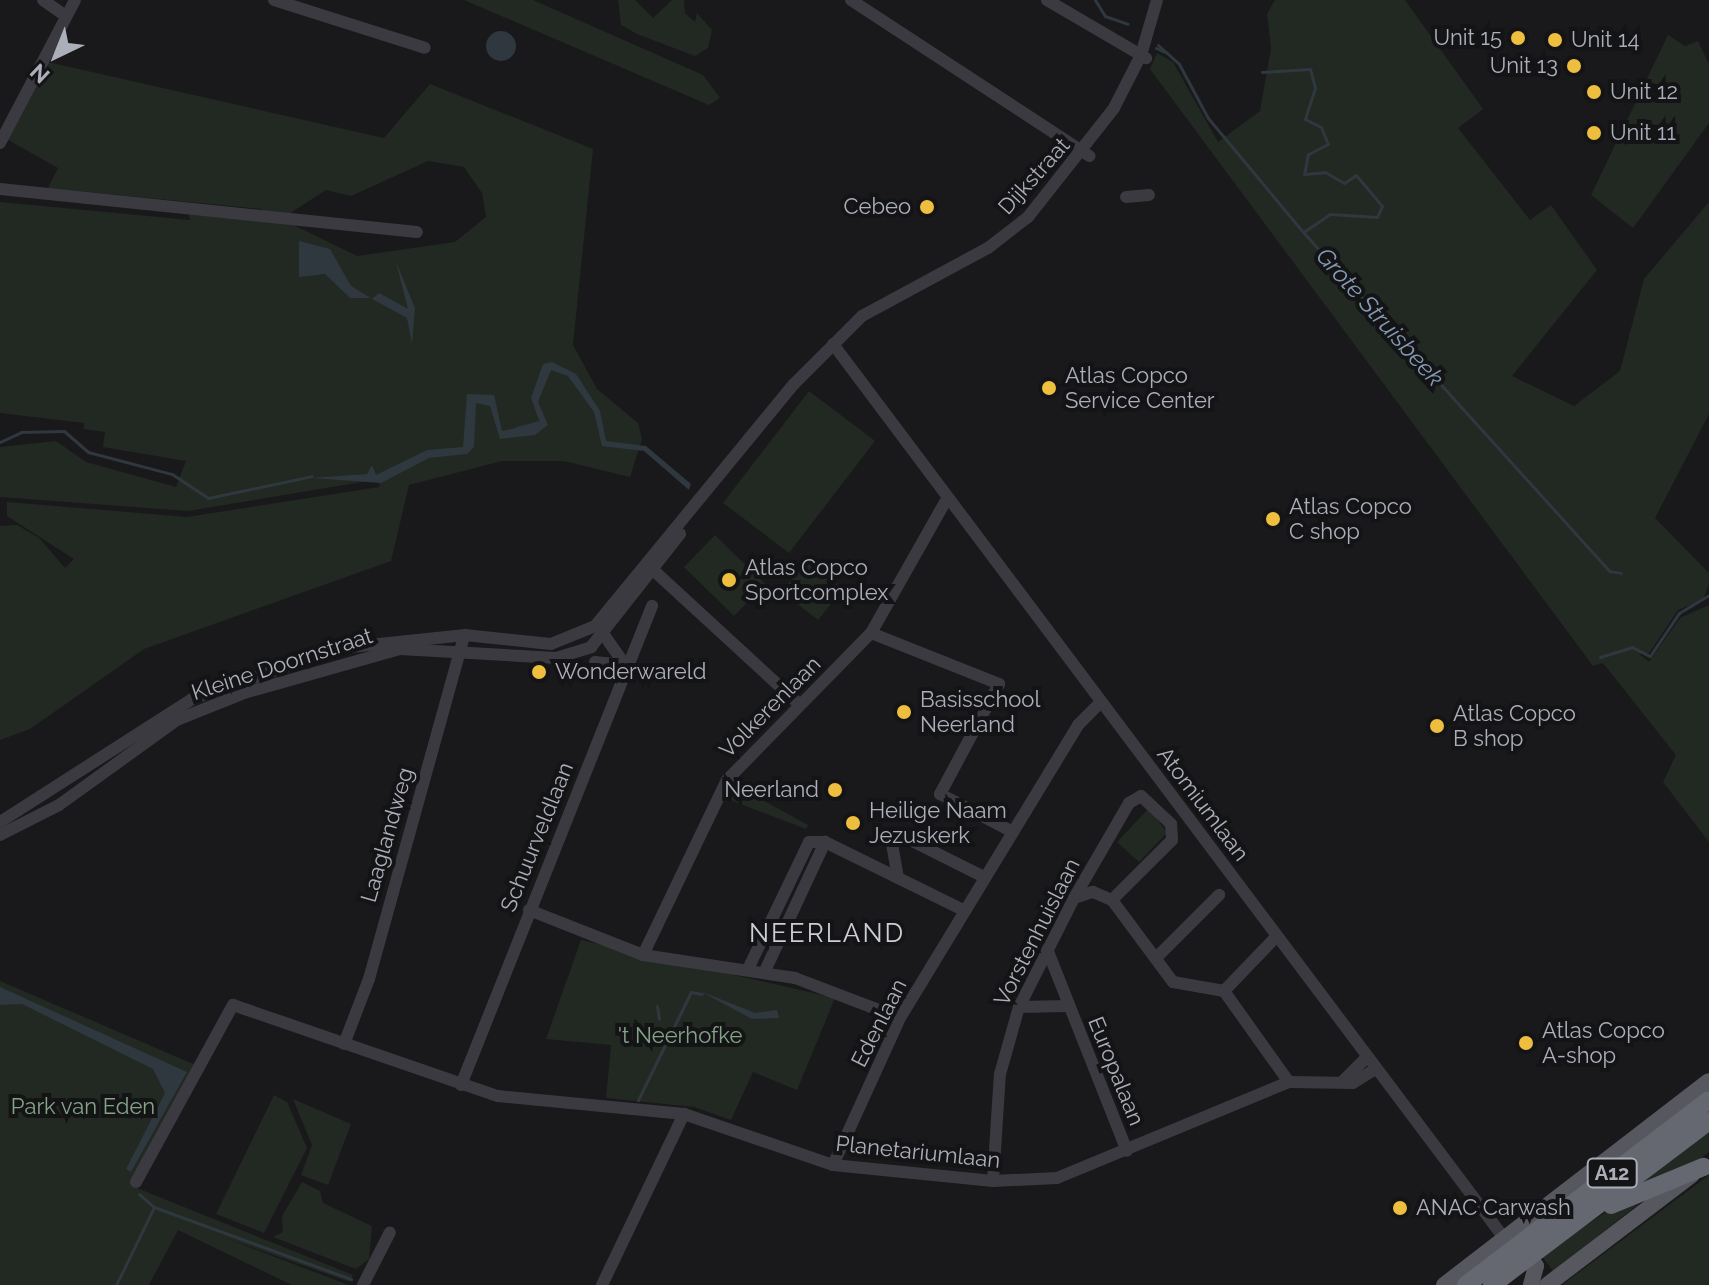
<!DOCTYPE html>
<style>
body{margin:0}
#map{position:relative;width:1709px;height:1285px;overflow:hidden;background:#19191b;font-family:Raleway,sans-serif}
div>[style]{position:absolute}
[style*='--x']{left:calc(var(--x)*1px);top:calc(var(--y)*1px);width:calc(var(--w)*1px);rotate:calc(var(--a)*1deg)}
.green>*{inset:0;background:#212922}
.water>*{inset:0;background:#2f373f}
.round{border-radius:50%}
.stream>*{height:3px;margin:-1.5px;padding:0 1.5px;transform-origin:1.5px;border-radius:1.5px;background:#2f373f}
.minor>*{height:12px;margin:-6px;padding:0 6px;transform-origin:6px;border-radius:6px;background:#3a3a40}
.major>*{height:16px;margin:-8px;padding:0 8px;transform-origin:8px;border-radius:8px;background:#56575f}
.highway>*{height:18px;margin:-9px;padding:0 9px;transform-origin:9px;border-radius:9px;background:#666871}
.dots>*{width:22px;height:22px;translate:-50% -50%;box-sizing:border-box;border:4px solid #141416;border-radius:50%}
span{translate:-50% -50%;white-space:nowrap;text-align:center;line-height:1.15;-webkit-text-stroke:8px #141416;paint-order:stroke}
.shield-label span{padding:2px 6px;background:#141416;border:2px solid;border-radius:6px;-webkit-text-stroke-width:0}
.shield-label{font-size:20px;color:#abafba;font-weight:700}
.poi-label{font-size:22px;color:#abafba}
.right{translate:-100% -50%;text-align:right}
.left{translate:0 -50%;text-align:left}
.street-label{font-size:22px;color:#abafba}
.park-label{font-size:22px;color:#83a487}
.water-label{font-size:24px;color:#849ab4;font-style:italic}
.quarter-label{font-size:26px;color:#ccced6;letter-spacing:2px}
.north{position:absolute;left:16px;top:16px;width:80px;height:80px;-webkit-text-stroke:6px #141416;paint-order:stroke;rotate:223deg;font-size:22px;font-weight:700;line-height:32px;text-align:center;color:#abafba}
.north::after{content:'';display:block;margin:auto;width:28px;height:36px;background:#abafba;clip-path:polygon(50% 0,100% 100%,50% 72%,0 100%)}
</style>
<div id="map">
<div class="green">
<i style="clip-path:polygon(464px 0,533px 0,703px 75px,720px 98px,709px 105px)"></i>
<i style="clip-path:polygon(618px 0,635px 0,653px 18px,672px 0,684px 0,685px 13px,695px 22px,697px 13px,712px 30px,708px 48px,695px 56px,637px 34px,621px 25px)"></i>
<i style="clip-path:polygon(1275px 0,1405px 0,1483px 109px,1458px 128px,1530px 220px,1551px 205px,1597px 270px,1512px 376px,1574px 406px,1620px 371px,1644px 279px,1709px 202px,1709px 414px,1655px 518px,1709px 573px,1709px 584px,1703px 600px,1678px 610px,1649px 653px,1639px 654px,1649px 662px,1680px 618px,1709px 605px,1709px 842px,1663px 782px,1676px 755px,1603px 663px,1593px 666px,1150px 69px,1157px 53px,1173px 62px,1218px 142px,1260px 111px,1271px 48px,1267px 14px)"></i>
<i style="clip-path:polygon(1668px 35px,1685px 46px,1698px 41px,1709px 64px,1709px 123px,1633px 228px,1591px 195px)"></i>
<i style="clip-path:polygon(evenodd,43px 61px,384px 138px,430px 84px,593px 149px,573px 345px,597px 389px,638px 423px,642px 439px,630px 477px,564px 461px,502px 461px,409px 485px,391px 561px,144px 649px,30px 729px,0 740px,0 526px,17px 525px,39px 538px,65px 568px,74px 559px,7px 516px,7px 502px,187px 517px,379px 487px,380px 479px,188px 511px,0 497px,0 447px,56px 441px,86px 462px,176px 487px,186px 461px,103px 447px,105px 432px,84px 429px,84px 423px,0 413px,0 202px,190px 220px,188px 211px,254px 217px,262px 209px,68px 190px,63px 199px,43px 198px,58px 168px,3px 137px,43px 61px,428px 161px,464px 167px,482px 193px,486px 217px,455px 242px,357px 256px,281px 219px,326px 190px,351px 196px,428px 161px)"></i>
<i style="clip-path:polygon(809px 391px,875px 441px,789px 553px,723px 503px)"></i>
<i style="clip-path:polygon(715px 535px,765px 584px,734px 616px,684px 567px)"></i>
<i style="clip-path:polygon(807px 560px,844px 588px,818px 620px,782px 592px)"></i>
<i style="clip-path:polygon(737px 786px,808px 825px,806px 829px,725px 798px)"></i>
<i style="clip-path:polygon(1149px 808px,1167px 833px,1139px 862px,1117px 842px)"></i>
<i style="clip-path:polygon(581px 940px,835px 998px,797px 1090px,753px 1072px,731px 1120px,694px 1107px,606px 1098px,611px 1045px,546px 1039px)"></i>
<i style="clip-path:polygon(0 981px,198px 1066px,132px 1186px,353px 1275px,350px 1282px,220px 1236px,349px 1285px,292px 1285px,178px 1230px,149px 1285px,0 1285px)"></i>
<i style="clip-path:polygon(274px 1095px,287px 1102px,307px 1148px,264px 1233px,216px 1214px)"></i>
<i style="clip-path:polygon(293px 1099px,351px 1124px,328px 1185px,301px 1175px,312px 1145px)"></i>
<i style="clip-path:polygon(1709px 1128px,1709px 1152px,1685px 1170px,1624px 1190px)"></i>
<i style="clip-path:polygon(1709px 1175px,1709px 1285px,1562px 1285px)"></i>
<i style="clip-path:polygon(302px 1182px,320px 1191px,323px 1203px,372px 1226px,369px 1259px,356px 1269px,273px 1237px,283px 1232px,282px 1216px)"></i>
<i style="clip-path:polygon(1658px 1189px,1553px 1271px,1541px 1255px,1618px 1204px)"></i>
</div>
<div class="water">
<i class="round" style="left:486px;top:31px;width:30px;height:30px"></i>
<i style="clip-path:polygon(1056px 153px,1022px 209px,1015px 204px,1045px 159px)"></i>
<i style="clip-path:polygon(299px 241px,330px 249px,351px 286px,371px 298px,350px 298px,325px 274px,299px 277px)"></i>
<i style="clip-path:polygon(396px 262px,415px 308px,412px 344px,407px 318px,372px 299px,379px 293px,408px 309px)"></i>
<i style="clip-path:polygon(552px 362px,576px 374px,600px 411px,606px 441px,646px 446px,691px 484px,689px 490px,644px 451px,602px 446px,594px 412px,568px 376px,551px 370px,538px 402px,548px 425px,535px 435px,500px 439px,490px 406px,476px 403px,474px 447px,467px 454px,429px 458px,381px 483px,312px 478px,367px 474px,372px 465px,376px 475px,427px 450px,463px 447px,467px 394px,494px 395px,502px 431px,540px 423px,531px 398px,543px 364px)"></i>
<i style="clip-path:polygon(0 987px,187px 1072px,131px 1172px,126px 1169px,165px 1093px,153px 1069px,22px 1004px,0 1005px)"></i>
<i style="clip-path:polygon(700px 991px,755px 1013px,777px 1010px,779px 1018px,752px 1019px)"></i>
</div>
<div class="stream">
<i style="--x:1095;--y:0;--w:19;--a:58"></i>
<i style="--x:1105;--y:16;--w:24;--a:19"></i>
<i style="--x:1158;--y:45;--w:28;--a:42"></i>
<i style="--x:1179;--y:64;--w:61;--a:61.8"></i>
<i style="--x:1208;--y:118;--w:148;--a:50.2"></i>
<i style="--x:1303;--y:232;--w:457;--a:47.9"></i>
<i style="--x:1609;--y:571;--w:12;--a:9"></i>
<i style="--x:1156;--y:48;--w:12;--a:24"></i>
<i style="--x:1262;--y:72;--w:48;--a:-3.6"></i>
<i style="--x:1310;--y:69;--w:20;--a:75"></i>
<i style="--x:1315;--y:88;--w:33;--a:108"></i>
<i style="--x:1305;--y:119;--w:18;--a:27"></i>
<i style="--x:1321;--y:127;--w:18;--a:68"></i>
<i style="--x:1328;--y:144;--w:22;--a:153"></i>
<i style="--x:1308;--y:154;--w:20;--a:101"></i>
<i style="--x:1304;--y:174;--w:21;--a:-5"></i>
<i style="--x:1325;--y:172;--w:22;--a:30"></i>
<i style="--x:1344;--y:183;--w:14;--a:-34"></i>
<i style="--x:1356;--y:175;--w:40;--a:50"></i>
<i style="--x:1382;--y:206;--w:12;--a:114"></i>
<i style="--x:1377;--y:217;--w:47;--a:-176.3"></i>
<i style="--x:1330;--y:214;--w:32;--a:146"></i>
<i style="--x:517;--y:428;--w:27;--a:-15"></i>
<i style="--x:0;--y:442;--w:23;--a:-25"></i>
<i style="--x:21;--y:432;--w:43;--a:-1.3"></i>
<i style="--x:64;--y:431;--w:32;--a:41"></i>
<i style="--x:88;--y:452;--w:87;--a:14.7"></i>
<i style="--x:172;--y:474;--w:43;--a:33.7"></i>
<i style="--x:208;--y:498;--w:106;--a:-11.9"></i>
<i style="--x:1600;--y:657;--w:34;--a:-17"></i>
<i style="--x:1632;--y:647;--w:20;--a:27"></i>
<i style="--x:1650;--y:656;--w:52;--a:-56"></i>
<i style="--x:1679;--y:613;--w:35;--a:-31"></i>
<i style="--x:657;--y:1006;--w:13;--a:81"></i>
<i style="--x:638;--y:1100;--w:120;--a:-63.9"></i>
<i style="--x:691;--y:992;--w:11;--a:10"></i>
<i style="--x:139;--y:1194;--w:20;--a:41"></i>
<i style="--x:154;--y:1207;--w:210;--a:20.1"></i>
<i style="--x:116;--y:1285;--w:87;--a:-64"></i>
</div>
<div class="minor">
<i style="--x:43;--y:0;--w:28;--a:35"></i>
<i style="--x:274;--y:0;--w:158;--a:17.6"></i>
<i style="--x:851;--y:0;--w:285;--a:33.2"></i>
<i style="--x:1047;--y:0;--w:115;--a:30.4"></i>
<i style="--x:0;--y:143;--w:161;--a:-62.3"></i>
<i style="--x:0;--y:189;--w:419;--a:5.9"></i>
<i style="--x:1126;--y:197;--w:23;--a:-5"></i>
<i style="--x:833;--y:344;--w:1118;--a:53.11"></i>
<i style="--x:651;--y:568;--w:202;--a:42.6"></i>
<i style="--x:602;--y:632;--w:40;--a:55.1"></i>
<i style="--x:871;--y:633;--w:138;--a:21.7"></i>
<i style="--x:999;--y:684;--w:125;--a:118.2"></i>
<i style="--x:940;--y:794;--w:82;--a:27.5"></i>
<i style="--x:595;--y:662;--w:30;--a:6"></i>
<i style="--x:0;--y:822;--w:228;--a:-32.6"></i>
<i style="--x:192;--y:699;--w:157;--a:-18.9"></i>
<i style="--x:341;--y:648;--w:125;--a:-6"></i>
<i style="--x:465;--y:635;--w:86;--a:6"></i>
<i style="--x:551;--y:644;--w:48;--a:-22.2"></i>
<i style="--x:595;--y:626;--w:313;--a:-50.6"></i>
<i style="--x:794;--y:384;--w:96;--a:-45"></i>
<i style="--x:862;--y:316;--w:143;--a:-28.4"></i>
<i style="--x:988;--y:248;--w:51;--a:-37.8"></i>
<i style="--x:1028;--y:217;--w:139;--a:-51.7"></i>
<i style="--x:1114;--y:108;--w:59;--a:-63"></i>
<i style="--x:1141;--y:55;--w:57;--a:-73.8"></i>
<i style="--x:0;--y:835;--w:66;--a:-27"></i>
<i style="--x:59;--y:805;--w:145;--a:-35.8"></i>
<i style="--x:177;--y:720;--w:72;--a:-21.9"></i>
<i style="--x:244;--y:693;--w:162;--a:-15.8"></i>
<i style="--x:400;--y:649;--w:156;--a:3.3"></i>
<i style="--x:556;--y:658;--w:37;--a:-17"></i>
<i style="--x:591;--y:647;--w:144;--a:-51.8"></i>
<i style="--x:898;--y:878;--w:35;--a:-100"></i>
<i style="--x:892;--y:844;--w:12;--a:-59"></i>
<i style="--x:898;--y:834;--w:96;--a:26.6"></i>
<i style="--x:1074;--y:898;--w:20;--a:-18"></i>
<i style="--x:1093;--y:892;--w:21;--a:23"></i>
<i style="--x:1112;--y:900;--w:102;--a:53.4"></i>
<i style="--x:1173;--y:982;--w:52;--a:10"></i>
<i style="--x:1224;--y:991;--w:112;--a:54.5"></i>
<i style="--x:529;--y:910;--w:123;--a:21.5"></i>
<i style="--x:643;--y:955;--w:154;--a:8.6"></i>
<i style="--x:795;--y:978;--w:112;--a:20.9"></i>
<i style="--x:1047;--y:949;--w:217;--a:68.4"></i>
<i style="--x:643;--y:955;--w:194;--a:-64.4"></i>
<i style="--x:727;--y:780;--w:206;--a:-45.6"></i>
<i style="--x:871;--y:633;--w:150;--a:-60.5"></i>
<i style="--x:1157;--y:957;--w:88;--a:-45"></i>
<i style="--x:748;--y:969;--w:141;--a:-64.3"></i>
<i style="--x:809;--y:842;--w:16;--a:0"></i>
<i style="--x:825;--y:842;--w:156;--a:26.2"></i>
<i style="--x:764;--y:973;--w:145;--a:-65"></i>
<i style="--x:1224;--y:991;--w:75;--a:-46.1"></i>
<i style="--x:1019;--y:1007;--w:49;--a:-1.2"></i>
<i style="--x:344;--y:1044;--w:70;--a:-69"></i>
<i style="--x:369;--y:979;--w:351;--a:-74.5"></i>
<i style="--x:1343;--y:1081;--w:34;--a:-45"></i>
<i style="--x:461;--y:1085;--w:516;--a:-68.26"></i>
<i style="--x:833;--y:1165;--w:162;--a:-65.5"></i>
<i style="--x:900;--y:1018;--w:343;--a:-58.7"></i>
<i style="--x:1078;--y:725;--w:31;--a:-45"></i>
<i style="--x:993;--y:1181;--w:107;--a:-86.3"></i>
<i style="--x:1000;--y:1074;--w:70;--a:-74.2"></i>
<i style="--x:1019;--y:1007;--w:122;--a:-63.2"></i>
<i style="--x:1074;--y:898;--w:110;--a:-59.9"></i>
<i style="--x:1129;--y:803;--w:14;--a:-30"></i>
<i style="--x:1141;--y:796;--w:41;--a:43"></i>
<i style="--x:1171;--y:824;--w:16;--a:86"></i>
<i style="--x:1172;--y:840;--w:85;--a:135"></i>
<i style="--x:136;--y:1182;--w:202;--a:-61.3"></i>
<i style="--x:233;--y:1005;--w:280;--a:19"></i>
<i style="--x:498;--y:1096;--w:187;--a:5.5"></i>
<i style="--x:684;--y:1114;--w:157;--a:18.9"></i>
<i style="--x:833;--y:1165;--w:161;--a:5.7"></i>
<i style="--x:993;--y:1181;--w:64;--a:-2.7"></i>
<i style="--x:1057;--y:1178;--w:251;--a:-22.5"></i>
<i style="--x:1289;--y:1082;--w:64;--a:0.9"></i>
<i style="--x:1353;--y:1083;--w:26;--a:-32"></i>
<i style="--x:363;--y:1285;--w:59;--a:-63"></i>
<i style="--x:602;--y:1285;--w:190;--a:-64.4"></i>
</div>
<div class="major">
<i style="--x:1521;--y:1251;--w:21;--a:45"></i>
<i style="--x:1536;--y:1266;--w:20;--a:105"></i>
<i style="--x:1444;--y:1285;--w:334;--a:-37.6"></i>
<i style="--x:1547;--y:1285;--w:182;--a:-37.2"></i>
</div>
<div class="highway">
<i style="--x:1611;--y:1205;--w:100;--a:-22.4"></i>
<i style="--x:1466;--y:1285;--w:305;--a:-37.3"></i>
<i style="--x:1492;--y:1285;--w:272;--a:-37.1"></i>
</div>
<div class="dots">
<i style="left:1518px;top:38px;background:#eebe3e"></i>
<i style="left:1555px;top:40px;background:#eebe3e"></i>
<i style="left:1574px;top:66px;background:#eebe3e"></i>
<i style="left:1594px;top:92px;background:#eebe3e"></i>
<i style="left:1594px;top:133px;background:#eebe3e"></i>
<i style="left:927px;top:207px;background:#eebe3e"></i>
<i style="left:1049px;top:388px;background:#eebe3e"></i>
<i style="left:1273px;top:519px;background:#eebe3e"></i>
<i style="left:729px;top:580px;background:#eebe3e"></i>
<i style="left:539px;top:672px;background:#eebe3e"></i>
<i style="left:904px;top:712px;background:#eebe3e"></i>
<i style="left:1437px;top:726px;background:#eebe3e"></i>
<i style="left:835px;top:790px;background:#eebe3e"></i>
<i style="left:853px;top:823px;background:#eebe3e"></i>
<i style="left:1526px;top:1043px;background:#eebe3e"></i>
<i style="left:1400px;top:1208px;background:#eebe3e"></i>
</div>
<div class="shield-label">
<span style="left:1612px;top:1173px">A12</span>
</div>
<div class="poi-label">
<span class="right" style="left:1502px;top:38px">Unit 15</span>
<span class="left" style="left:1571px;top:40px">Unit 14</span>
<span class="right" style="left:1558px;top:66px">Unit 13</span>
<span class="left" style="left:1610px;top:92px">Unit 12</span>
<span class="left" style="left:1610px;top:133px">Unit 11</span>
<span class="right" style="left:911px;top:207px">Cebeo</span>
<span class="left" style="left:1065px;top:388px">Atlas Copco<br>Service Center</span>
<span class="left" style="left:1289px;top:519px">Atlas Copco<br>C shop</span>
<span class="left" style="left:745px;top:580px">Atlas Copco<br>Sportcomplex</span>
<span class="left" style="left:555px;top:672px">Wonderwareld</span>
<span class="left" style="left:920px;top:712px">Basisschool<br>Neerland</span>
<span class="left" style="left:1453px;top:726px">Atlas Copco<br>B shop</span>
<span class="right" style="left:819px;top:790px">Neerland</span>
<span class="left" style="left:869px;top:823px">Heilige Naam<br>Jezuskerk</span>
<span class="left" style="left:1542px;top:1043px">Atlas Copco<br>A-shop</span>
<span class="left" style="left:1416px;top:1208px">ANAC Carwash</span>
</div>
<div class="street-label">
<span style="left:1034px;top:176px;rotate:-48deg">Dijkstraat</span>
<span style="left:282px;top:664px;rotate:-18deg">Kleine Doornstraat</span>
<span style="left:770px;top:707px;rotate:-45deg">Volkerenlaan</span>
<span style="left:1203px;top:804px;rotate:53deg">Atomiumlaan</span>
<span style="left:387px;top:835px;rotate:-74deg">Laaglandweg</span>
<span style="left:537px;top:837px;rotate:-68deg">Schuurveldlaan</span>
<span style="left:1037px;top:932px;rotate:-63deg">Vorstenhuislaan</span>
<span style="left:879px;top:1023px;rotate:-63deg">Edenlaan</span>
<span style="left:1116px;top:1071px;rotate:68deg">Europalaan</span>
<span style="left:918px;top:1152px;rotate:6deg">Planetariumlaan</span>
</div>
<div class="park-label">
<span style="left:680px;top:1036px">'t Neerhofke</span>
<span style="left:83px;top:1107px">Park van Eden</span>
</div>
<div class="water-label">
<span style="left:1380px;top:317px;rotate:48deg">Grote Struisbeek</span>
</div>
<div class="quarter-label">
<span style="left:827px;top:934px">NEERLAND</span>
</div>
<div class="north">N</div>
</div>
